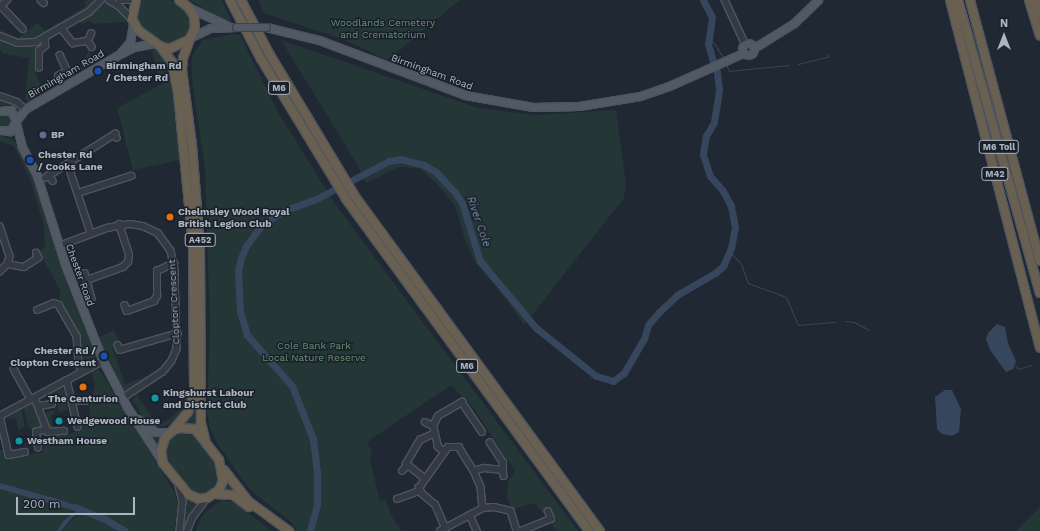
<!DOCTYPE html>
<style>
body{margin:0}
#map{position:relative;width:1040px;height:531px;overflow:hidden;background:#202834;font-family:"Work Sans",sans-serif}
div>[style]{position:absolute}
[style*='--x']{left:calc(var(--x)*1px);top:calc(var(--y)*1px);width:calc(var(--w)*1px);rotate:calc(var(--a)*1deg)}
.green>*{inset:0;background:#253637}
.water>*{inset:0;background:#36465c}
.stream>*{height:1px;margin:-0.5px;padding:0 0.5px;transform-origin:0.5px;border-radius:0.5px;background:#36465c}
.river>*{height:7px;margin:-3.5px;padding:0 3.5px;transform-origin:3.5px;border-radius:3.5px;background:#36465c}
.roads{filter:drop-shadow(1px 0 #4e555f) drop-shadow(-1px 0 #4e555f) drop-shadow(0 1px #4e555f) drop-shadow(0 -1px #4e555f)}
.minor>*{height:5.5px;margin:-2.75px;padding:0 2.75px;transform-origin:2.75px;border-radius:2.75px;background:#333a44}
.major>*{height:7px;margin:-3.5px;padding:0 3.5px;transform-origin:3.5px;border-radius:3.5px;background:#515965}
.major>.ring{margin:-3.5px;padding:0;box-sizing:content-box;background:none;border:7px solid #515965;border-radius:50%}
.highway>*{height:8px;margin:-4px;padding:0 4px;transform-origin:4px;border-radius:4px;background:#6a6051}
.bridges{filter:drop-shadow(1px 0 #3d434e) drop-shadow(-1px 0 #3d434e) drop-shadow(0 1px #3d434e) drop-shadow(0 -1px #3d434e)}
.major-bridge>*{height:7px;margin:-3.5px;padding:0 3.5px;transform-origin:3.5px;border-radius:3.5px;background:#515965}
.dots>*{width:11px;height:11px;translate:-50% -50%;box-sizing:border-box;border:2px solid #192029;border-radius:50%}
span{translate:-50% -50%;white-space:nowrap;text-align:center;line-height:1.15;-webkit-text-stroke:3px #192029;paint-order:stroke}
.shield-label span{padding:1px 3px;background:#192029;border:1px solid;border-radius:3px;-webkit-text-stroke-width:0}
.shield-label{font-size:9px;color:#adb5c1;font-weight:700}
.park-label{font-size:10px;color:#679071}
.poi-label{font-size:10px;color:#adb5c1;font-weight:700}
.left{translate:0 -50%;text-align:left}
.right{translate:-100% -50%;text-align:right}
.street-label{font-size:10px;color:#adb5c1}
.water-label{font-size:11px;color:#778ca8;font-style:italic}
.north{position:absolute;left:984px;top:16px;width:40px;height:40px;-webkit-text-stroke:3px #192029;paint-order:stroke;rotate:0deg;font-size:11px;font-weight:700;line-height:16px;text-align:center;color:#adb5c1}
.north::after{content:'';display:block;margin:auto;width:14px;height:18px;background:#adb5c1;clip-path:polygon(50% 0,100% 100%,50% 72%,0 100%)}
.scale{position:absolute;left:16px;top:497px;width:119px;height:18px;box-sizing:border-box;border:2px solid #adb5c1;border-top:0;padding-left:5px;font-size:12px;line-height:14px;white-space:nowrap;color:#adb5c1;-webkit-text-stroke:3px #192029;paint-order:stroke}
</style>
<div id="map">
<div class="green">
<i style="clip-path:polygon(87px 0,98px 0,79px 16px,39px 40px,20px 42px,0 33px,0 30px,18px 38px,37px 23px,45px 31px,86px 6px,84px 2px)"></i>
<i style="clip-path:polygon(141px 0,171px 0,185px 9px,192px 23px,188px 37px,178px 45px,163px 46px,136px 24px,136px 9px)"></i>
<i style="clip-path:polygon(190px 0,222px 0,232px 22px,223px 20px)"></i>
<i style="clip-path:polygon(258px 0,460px 0,387px 60px,345px 40px,264px 13px)"></i>
<i style="clip-path:polygon(106px 3px,118px 8px,127px 22px,93px 24px,89px 20px,81px 25px,80px 21px)"></i>
<i style="clip-path:polygon(234px 34px,240px 35px,278px 112px,333px 201px,578px 531px,556px 531px,551px 522px,555px 518px,551px 509px,543px 513px,534px 503px,513px 509px,507px 499px,508px 482px,515px 471px,472px 406px,451px 385px,367px 442px,372px 452px,370px 460px,380px 501px,386px 500px,392px 517px,402px 531px,297px 531px,291px 522px,254px 493px,240px 476px,217px 443px,210px 428px,207px 412px,210px 326px,205px 168px,192px 80px,192px 56px,203px 40px)"></i>
<i style="clip-path:polygon(0 40px,14px 45px,36px 47px,36px 75px,42px 88px,83px 67px,89px 49px,92px 64px,29px 103px,25px 99px,29px 58px,4px 54px,0 50px)"></i>
<i style="clip-path:polygon(281px 40px,478px 108px,535px 115px,616px 110px,626px 184px,624px 198px,524px 325px,506px 299px,475px 262px,465px 240px,455px 206px,438px 185px,419px 168px,399px 167px,366px 183px,357px 164px)"></i>
<i style="clip-path:polygon(151px 49px,158px 50px,167px 63px,172px 82px,180px 160px,133px 170px,117px 108px,162px 84px)"></i>
<i style="clip-path:polygon(0 98px,17px 104px,17px 106px,0 105px)"></i>
<i style="clip-path:polygon(0 113px,10px 113px,14px 121px,9px 128px,0 128px)"></i>
<i style="clip-path:polygon(0 135px,14px 140px,32px 175px,69px 286px,97px 356px,95px 363px,90px 366px,81px 362px,72px 321px,60px 299px,60px 290px,39px 251px,45px 247px,44px 226px,30px 179px,14px 146px,0 141px)"></i>
<i style="clip-path:polygon(114px 330px,120px 344px,112px 347px,125px 384px,156px 373px,153px 377px,129px 391px,121px 389px,116px 380px,99px 337px)"></i>
<i style="clip-path:polygon(97px 370px,102px 373px,115px 396px,111px 384px,120px 402px,117px 400px,175px 493px,178px 506px,174px 531px,130px 531px,94px 511px,0 483px,0 450px,5px 450px,7px 457px,42px 453px,45px 438px,81px 431px,91px 411px,89px 408px,95px 385px,91px 372px)"></i>
<i style="clip-path:polygon(65px 388px,68px 410px,59px 412px,54px 392px)"></i>
<i style="clip-path:polygon(186px 389px,189px 394px,181px 413px,168px 425px,161px 427px,154px 426px,143px 417px,132px 400px,137px 395px,156px 423px,160px 424px,171px 418px,184px 405px,177px 395px)"></i>
<i style="clip-path:polygon(197px 395px,200px 427px,183px 423px)"></i>
<i style="clip-path:polygon(31px 404px,36px 406px,43px 427px,31px 429px,28px 426px,24px 408px)"></i>
<i style="clip-path:polygon(21px 409px,25px 427px,18px 430px,16px 418px,4px 420px)"></i>
<i style="clip-path:polygon(54px 410px,54px 414px,51px 415px,53px 431px,49px 430px,46px 412px)"></i>
<i style="clip-path:polygon(145px 429px,162px 435px,157px 450px)"></i>
<i style="clip-path:polygon(181px 431px,193px 432px,219px 469px,219px 480px,211px 492px,205px 494px,192px 493px,176px 475px,168px 460px,165px 454px,169px 439px)"></i>
<i style="clip-path:polygon(227px 477px,246px 500px,221px 491px)"></i>
<i style="clip-path:polygon(0 489px,64px 506px,76px 511px,63px 521px,57px 531px,0 531px)"></i>
<i style="clip-path:polygon(186px 498px,202px 502px,192px 513px,184px 531px)"></i>
<i style="clip-path:polygon(222px 500px,236px 503px,271px 531px,195px 531px,204px 513px)"></i>
<i style="clip-path:polygon(1040px 507px,1040px 531px,1016px 531px)"></i>
<i style="clip-path:polygon(81px 512px,88px 514px,120px 531px,61px 531px)"></i>
</div>
<div class="water">
<i style="clip-path:polygon(997px 324px,1005px 327px,1008px 343px,1016px 361px,1013px 369px,1006px 372px,990px 350px,986px 339px,988px 333px)"></i>
<i style="clip-path:polygon(945px 390px,952px 390px,961px 409px,959px 432px,952px 436px,942px 434px,937px 429px,935px 397px)"></i>
<i style="clip-path:polygon(0 483px,61px 500px,86px 509px,73px 517px,61px 531px,57px 531px,63px 521px,76px 511px,0 489px)"></i>
</div>
<div class="stream">
<i style="--x:709;--y:40;--w:6;--a:31"></i>
<i style="--x:714;--y:43;--w:19;--a:58"></i>
<i style="--x:726;--y:64;--w:8;--a:67"></i>
<i style="--x:729;--y:71;--w:60;--a:-5.7"></i>
<i style="--x:798;--y:64;--w:30;--a:-14"></i>
<i style="--x:827;--y:57;--w:3;--a:-72"></i>
<i style="--x:730;--y:252;--w:16;--a:47"></i>
<i style="--x:741;--y:264;--w:20;--a:70"></i>
<i style="--x:748;--y:283;--w:40;--a:20.2"></i>
<i style="--x:786;--y:297;--w:30;--a:67"></i>
<i style="--x:798;--y:325;--w:37;--a:-5"></i>
<i style="--x:845;--y:321;--w:9;--a:6"></i>
<i style="--x:854;--y:322;--w:17;--a:28"></i>
<i style="--x:1015;--y:365;--w:5;--a:53"></i>
<i style="--x:1018;--y:369;--w:14;--a:-17"></i>
</div>
<div class="river">
<i style="--x:703;--y:0;--w:19;--a:62"></i>
<i style="--x:712;--y:17;--w:27;--a:98"></i>
<i style="--x:708;--y:44;--w:19;--a:74"></i>
<i style="--x:75;--y:507;--w:32;--a:22"></i>
<i style="--x:105;--y:519;--w:23;--a:31"></i>
<i style="--x:310;--y:531;--w:28;--a:-75"></i>
<i style="--x:317;--y:504;--w:32;--a:-90"></i>
<i style="--x:317;--y:472;--w:33;--a:-97"></i>
<i style="--x:313;--y:439;--w:57;--a:-111.6"></i>
<i style="--x:292;--y:386;--w:68;--a:-131.4"></i>
<i style="--x:247;--y:335;--w:25;--a:-106"></i>
<i style="--x:240;--y:311;--w:40;--a:-92.9"></i>
<i style="--x:238;--y:271;--w:13;--a:-77"></i>
<i style="--x:241;--y:258;--w:13;--a:-67"></i>
<i style="--x:246;--y:246;--w:26;--a:-53"></i>
<i style="--x:262;--y:225;--w:25;--a:-34"></i>
<i style="--x:283;--y:211;--w:33;--a:-20"></i>
<i style="--x:314;--y:200;--w:85;--a:-27.5"></i>
<i style="--x:389;--y:161;--w:12;--a:-9"></i>
<i style="--x:401;--y:159;--w:24;--a:15"></i>
<i style="--x:424;--y:165;--w:14;--a:30"></i>
<i style="--x:436;--y:172;--w:26;--a:47"></i>
<i style="--x:454;--y:191;--w:14;--a:56"></i>
<i style="--x:462;--y:203;--w:61;--a:72.8"></i>
<i style="--x:480;--y:261;--w:86;--a:50.2"></i>
<i style="--x:535;--y:327;--w:78;--a:38.8"></i>
<i style="--x:596;--y:376;--w:18;--a:16"></i>
<i style="--x:613;--y:381;--w:14;--a:-36"></i>
<i style="--x:624;--y:373;--w:39;--a:-60"></i>
<i style="--x:644;--y:339;--w:15;--a:-74"></i>
<i style="--x:648;--y:325;--w:17;--a:-50"></i>
<i style="--x:659;--y:312;--w:25;--a:-43"></i>
<i style="--x:677;--y:295;--w:44;--a:-30.1"></i>
<i style="--x:715;--y:273;--w:11;--a:-41"></i>
<i style="--x:723;--y:266;--w:20;--a:-66"></i>
<i style="--x:731;--y:248;--w:21;--a:-79"></i>
<i style="--x:735;--y:227;--w:21;--a:-101"></i>
<i style="--x:731;--y:206;--w:17;--a:-118"></i>
<i style="--x:723;--y:191;--w:20;--a:-131"></i>
<i style="--x:710;--y:176;--w:23;--a:-108"></i>
<i style="--x:703;--y:154;--w:18;--a:-81"></i>
<i style="--x:706;--y:136;--w:16;--a:-60"></i>
<i style="--x:714;--y:122;--w:33;--a:-81"></i>
<i style="--x:719;--y:89;--w:17;--a:-97"></i>
</div>
<div class="roads">
<div class="minor">
<i style="--x:41;--y:0;--w:4;--a:45"></i>
<i style="--x:109;--y:0;--w:12;--a:31"></i>
<i style="--x:119;--y:6;--w:18;--a:45"></i>
<i style="--x:120;--y:0;--w:11;--a:0"></i>
<i style="--x:725;--y:0;--w:47;--a:65.1"></i>
<i style="--x:0;--y:5;--w:33;--a:46"></i>
<i style="--x:0;--y:7;--w:10;--a:-45"></i>
<i style="--x:62;--y:29;--w:18;--a:52"></i>
<i style="--x:73;--y:43;--w:15;--a:-8"></i>
<i style="--x:88;--y:41;--w:7;--a:56"></i>
<i style="--x:0;--y:36;--w:19;--a:21"></i>
<i style="--x:18;--y:43;--w:18;--a:-3"></i>
<i style="--x:36;--y:42;--w:61;--a:-29.5"></i>
<i style="--x:89;--y:12;--w:17;--a:-45"></i>
<i style="--x:88;--y:41;--w:8;--a:-67"></i>
<i style="--x:39;--y:68;--w:17;--a:-90"></i>
<i style="--x:39;--y:51;--w:8;--a:-40"></i>
<i style="--x:45;--y:46;--w:7;--a:-90"></i>
<i style="--x:58;--y:76;--w:10;--a:-29"></i>
<i style="--x:67;--y:71;--w:17;--a:-115"></i>
<i style="--x:0;--y:96;--w:18;--a:19"></i>
<i style="--x:17;--y:102;--w:11;--a:41"></i>
<i style="--x:68;--y:164;--w:73;--a:71.6"></i>
<i style="--x:49;--y:175;--w:7;--a:56"></i>
<i style="--x:45;--y:178;--w:83;--a:-32.2"></i>
<i style="--x:115;--y:134;--w:4;--a:63"></i>
<i style="--x:78;--y:193;--w:56;--a:-17.8"></i>
<i style="--x:0;--y:226;--w:32;--a:72"></i>
<i style="--x:10;--y:256;--w:8;--a:104"></i>
<i style="--x:8;--y:264;--w:11;--a:135"></i>
<i style="--x:59;--y:246;--w:51;--a:-20.6"></i>
<i style="--x:107;--y:228;--w:23;--a:-10"></i>
<i style="--x:130;--y:224;--w:13;--a:9"></i>
<i style="--x:143;--y:226;--w:17;--a:25"></i>
<i style="--x:158;--y:233;--w:22;--a:54"></i>
<i style="--x:171;--y:251;--w:19;--a:78"></i>
<i style="--x:175;--y:270;--w:79;--a:88.5"></i>
<i style="--x:177;--y:349;--w:13;--a:113"></i>
<i style="--x:172;--y:361;--w:14;--a:129"></i>
<i style="--x:163;--y:372;--w:49;--a:146.6"></i>
<i style="--x:8;--y:264;--w:16;--a:11"></i>
<i style="--x:24;--y:267;--w:17;--a:-33"></i>
<i style="--x:38;--y:258;--w:5;--a:-112"></i>
<i style="--x:85;--y:273;--w:27;--a:75"></i>
<i style="--x:87;--y:280;--w:38;--a:-20"></i>
<i style="--x:123;--y:267;--w:7;--a:-45"></i>
<i style="--x:128;--y:262;--w:7;--a:-82"></i>
<i style="--x:129;--y:255;--w:32;--a:-108"></i>
<i style="--x:125;--y:305;--w:6;--a:72"></i>
<i style="--x:127;--y:311;--w:29;--a:-20"></i>
<i style="--x:154;--y:301;--w:6;--a:-59"></i>
<i style="--x:157;--y:296;--w:25;--a:-90"></i>
<i style="--x:157;--y:271;--w:19;--a:-25"></i>
<i style="--x:37;--y:310;--w:18;--a:-22"></i>
<i style="--x:54;--y:303;--w:5;--a:22"></i>
<i style="--x:59;--y:305;--w:36;--a:60"></i>
<i style="--x:77;--y:336;--w:27;--a:86"></i>
<i style="--x:79;--y:363;--w:9;--a:72"></i>
<i style="--x:118;--y:345;--w:5;--a:68"></i>
<i style="--x:120;--y:350;--w:60;--a:-16.3"></i>
<i style="--x:14;--y:369;--w:35;--a:61"></i>
<i style="--x:67;--y:380;--w:48;--a:76.8"></i>
<i style="--x:35;--y:398;--w:36;--a:69"></i>
<i style="--x:48;--y:432;--w:16;--a:-4"></i>
<i style="--x:72;--y:401;--w:13;--a:0"></i>
<i style="--x:39;--y:406;--w:13;--a:-9"></i>
<i style="--x:0;--y:416;--w:117;--a:-28.1"></i>
<i style="--x:0;--y:416;--w:40;--a:77"></i>
<i style="--x:9;--y:455;--w:16;--a:-11"></i>
<i style="--x:425;--y:422;--w:9;--a:27"></i>
<i style="--x:38;--y:448;--w:16;--a:-97"></i>
<i style="--x:36;--y:432;--w:11;--a:-15"></i>
<i style="--x:444;--y:452;--w:8;--a:-140"></i>
<i style="--x:438;--y:447;--w:22;--a:-103"></i>
<i style="--x:433;--y:426;--w:11;--a:-63"></i>
<i style="--x:438;--y:416;--w:28;--a:-30"></i>
<i style="--x:462;--y:402;--w:36;--a:56"></i>
<i style="--x:503;--y:470;--w:6;--a:81"></i>
<i style="--x:402;--y:471;--w:7;--a:-45"></i>
<i style="--x:474;--y:471;--w:10;--a:-17"></i>
<i style="--x:484;--y:468;--w:19;--a:6"></i>
<i style="--x:503;--y:470;--w:7;--a:-90"></i>
<i style="--x:503;--y:463;--w:24;--a:-123"></i>
<i style="--x:425;--y:479;--w:24;--a:-142"></i>
<i style="--x:406;--y:464;--w:28;--a:-60"></i>
<i style="--x:420;--y:440;--w:14;--a:-25"></i>
<i style="--x:179;--y:486;--w:16;--a:76"></i>
<i style="--x:183;--y:502;--w:29;--a:96"></i>
<i style="--x:397;--y:499;--w:23;--a:-20"></i>
<i style="--x:470;--y:515;--w:17;--a:66"></i>
<i style="--x:445;--y:528;--w:25;--a:-113"></i>
<i style="--x:435;--y:505;--w:17;--a:-140"></i>
<i style="--x:422;--y:494;--w:7;--a:-117"></i>
<i style="--x:419;--y:488;--w:50;--a:-54.7"></i>
<i style="--x:448;--y:447;--w:11;--a:0"></i>
<i style="--x:459;--y:447;--w:28;--a:58"></i>
<i style="--x:474;--y:471;--w:17;--a:66"></i>
<i style="--x:481;--y:487;--w:21;--a:85"></i>
<i style="--x:187;--y:531;--w:14;--a:-69"></i>
<i style="--x:192;--y:518;--w:25;--a:-53"></i>
<i style="--x:440;--y:531;--w:49;--a:-28.1"></i>
<i style="--x:483;--y:508;--w:11;--a:-5"></i>
<i style="--x:494;--y:507;--w:17;--a:13"></i>
<i style="--x:511;--y:511;--w:21;--a:73"></i>
<i style="--x:521;--y:531;--w:32;--a:-22"></i>
<i style="--x:551;--y:519;--w:8;--a:-113"></i>
</div>
<div class="major">
<i style="--x:188;--y:7;--w:44;--a:25.4"></i>
<i style="--x:266;--y:27;--w:55;--a:13.8"></i>
<i style="--x:319;--y:40;--w:156;--a:20.6"></i>
<i style="--x:465;--y:95;--w:69;--a:10"></i>
<i style="--x:533;--y:107;--w:46;--a:-1.2"></i>
<i style="--x:579;--y:106;--w:62;--a:-9.3"></i>
<i style="--x:640;--y:96;--w:31;--a:-19"></i>
<i style="--x:669;--y:86;--w:81;--a:-24"></i>
<i style="--x:191;--y:37;--w:21;--a:-25"></i>
<i style="--x:210;--y:28;--w:26;--a:-2"></i>
<i class="ring" style="left:742px;top:43px;width:5px;height:5px"></i>
<i style="--x:754;--y:48;--w:47;--a:-32"></i>
<i style="--x:794;--y:23;--w:33;--a:-44"></i>
<i style="--x:121;--y:52;--w:13;--a:-48"></i>
<i style="--x:130;--y:42;--w:19;--a:-81"></i>
<i style="--x:0;--y:111;--w:11;--a:-5"></i>
<i style="--x:11;--y:110;--w:12;--a:66"></i>
<i style="--x:16;--y:121;--w:12;--a:121"></i>
<i style="--x:10;--y:131;--w:10;--a:-174"></i>
<i style="--x:16;--y:121;--w:15;--a:-53"></i>
<i style="--x:25;--y:109;--w:105;--a:-30.2"></i>
<i style="--x:116;--y:56;--w:20;--a:-27"></i>
<i style="--x:134;--y:47;--w:21;--a:-11"></i>
<i style="--x:16;--y:123;--w:25;--a:76"></i>
<i style="--x:22;--y:147;--w:30;--a:62"></i>
<i style="--x:36;--y:173;--w:99;--a:72.3"></i>
<i style="--x:66;--y:267;--w:101;--a:68.5"></i>
<i style="--x:103;--y:361;--w:52;--a:62.4"></i>
<i style="--x:127;--y:407;--w:64;--a:57.1"></i>
<i style="--x:138;--y:419;--w:21;--a:37"></i>
<i style="--x:155;--y:432;--w:16;--a:0"></i>
</div>
<div class="highway">
<i style="--x:136;--y:0;--w:19;--a:102"></i>
<i style="--x:132;--y:19;--w:13;--a:61"></i>
<i style="--x:138;--y:30;--w:27;--a:36"></i>
<i style="--x:160;--y:46;--w:9;--a:18"></i>
<i style="--x:169;--y:49;--w:23;--a:-25"></i>
<i style="--x:190;--y:39;--w:12;--a:-66"></i>
<i style="--x:195;--y:28;--w:12;--a:-95"></i>
<i style="--x:194;--y:16;--w:11;--a:-124"></i>
<i style="--x:188;--y:7;--w:11;--a:-142"></i>
<i style="--x:230;--y:0;--w:67;--a:62.3"></i>
<i style="--x:261;--y:59;--w:164;--a:58.7"></i>
<i style="--x:346;--y:199;--w:411;--a:53.8"></i>
<i style="--x:241;--y:0;--w:62;--a:62.2"></i>
<i style="--x:270;--y:55;--w:163;--a:59"></i>
<i style="--x:354;--y:195;--w:416;--a:53.8"></i>
<i style="--x:950;--y:0;--w:359;--a:75.5"></i>
<i style="--x:958;--y:0;--w:304;--a:74.4"></i>
<i style="--x:970;--y:0;--w:270;--a:75"></i>
<i style="--x:1029;--y:0;--w:37;--a:73"></i>
<i style="--x:1036;--y:0;--w:14;--a:73"></i>
<i style="--x:190;--y:39;--w:20;--a:110"></i>
<i style="--x:183;--y:58;--w:12;--a:95"></i>
<i style="--x:182;--y:70;--w:76;--a:82.4"></i>
<i style="--x:192;--y:145;--w:102;--a:85.5"></i>
<i style="--x:200;--y:247;--w:176;--a:89.7"></i>
<i style="--x:201;--y:423;--w:21;--a:76"></i>
<i style="--x:160;--y:46;--w:20;--a:53"></i>
<i style="--x:172;--y:62;--w:32;--a:79"></i>
<i style="--x:178;--y:93;--w:154;--a:84.4"></i>
<i style="--x:193;--y:246;--w:148;--a:89.6"></i>
<i style="--x:194;--y:394;--w:19;--a:108"></i>
<i style="--x:188;--y:412;--w:23;--a:130"></i>
<i style="--x:180;--y:428;--w:15;--a:4"></i>
<i style="--x:195;--y:429;--w:39;--a:52"></i>
<i style="--x:219;--y:460;--w:21;--a:79"></i>
<i style="--x:223;--y:481;--w:10;--a:114"></i>
<i style="--x:219;--y:490;--w:14;--a:146"></i>
<i style="--x:207;--y:498;--w:8;--a:173"></i>
<i style="--x:199;--y:499;--w:12;--a:-156"></i>
<i style="--x:188;--y:494;--w:40;--a:-129"></i>
<i style="--x:163;--y:463;--w:12;--a:-99"></i>
<i style="--x:161;--y:451;--w:14;--a:-73"></i>
<i style="--x:165;--y:438;--w:11;--a:-45"></i>
<i style="--x:173;--y:430;--w:7;--a:-16"></i>
<i style="--x:224;--y:470;--w:39;--a:52"></i>
<i style="--x:248;--y:501;--w:51;--a:36.2"></i>
<i style="--x:214;--y:494;--w:19;--a:3"></i>
<i style="--x:233;--y:495;--w:20;--a:37"></i>
</div>
</div>
<div class="bridges">
<div class="major-bridge">
<i style="--x:236;--y:27;--w:30;--a:0"></i>
</div>
</div>
<div class="dots">
<i style="left:98px;top:71px;background:#1a4fb4"></i>
<i style="left:43px;top:135px;background:#5c6f8a"></i>
<i style="left:30px;top:160px;background:#1a4fb4"></i>
<i style="left:170px;top:217px;background:#e8710a"></i>
<i style="left:104px;top:356px;background:#1a4fb4"></i>
<i style="left:83px;top:387px;background:#e8710a"></i>
<i style="left:155px;top:398px;background:#0f9aa8"></i>
<i style="left:59px;top:421px;background:#0f9aa8"></i>
<i style="left:19px;top:441px;background:#0f9aa8"></i>
</div>
<div class="shield-label">
<span style="left:279px;top:88px">M6</span>
<span style="left:999px;top:147px">M6 Toll</span>
<span style="left:995px;top:174px">M42</span>
<span style="left:200px;top:240px">A452</span>
<span style="left:467px;top:366px">M6</span>
</div>
<div class="park-label">
<span style="left:383px;top:28px">Woodlands Cemetery<br>and Crematorium</span>
<span style="left:314px;top:351px">Cole Bank Park<br>Local Nature Reserve</span>
</div>
<div class="poi-label">
<span class="left" style="left:106px;top:71px">Birmingham Rd<br>/ Chester Rd</span>
<span class="left" style="left:51px;top:135px">BP</span>
<span class="left" style="left:38px;top:160px">Chester Rd<br>/ Cooks Lane</span>
<span class="left" style="left:178px;top:217px">Chelmsley Wood Royal<br>British Legion Club</span>
<span class="right" style="left:96px;top:356px">Chester Rd /<br>Clopton Crescent</span>
<span class="left" style="left:163px;top:398px">Kingshurst Labour<br>and District Club</span>
<span style="left:83px;top:399px">The Centurion</span>
<span class="left" style="left:67px;top:421px">Wedgewood House</span>
<span class="left" style="left:27px;top:441px">Westham House</span>
</div>
<div class="street-label">
<span style="left:432px;top:72px;rotate:20deg">Birmingham Road</span>
<span style="left:66px;top:74px;rotate:-30deg">Birmingham Road</span>
<span style="left:80px;top:275px;rotate:70deg">Chester Road</span>
<span style="left:174px;top:302px;rotate:-93deg">Clopton Crescent</span>
</div>
<div class="water-label">
<span style="left:478px;top:222px;rotate:71deg">River Cole</span>
</div>
<div class="north">N</div>
<div class="scale">200 m</div>
</div>
